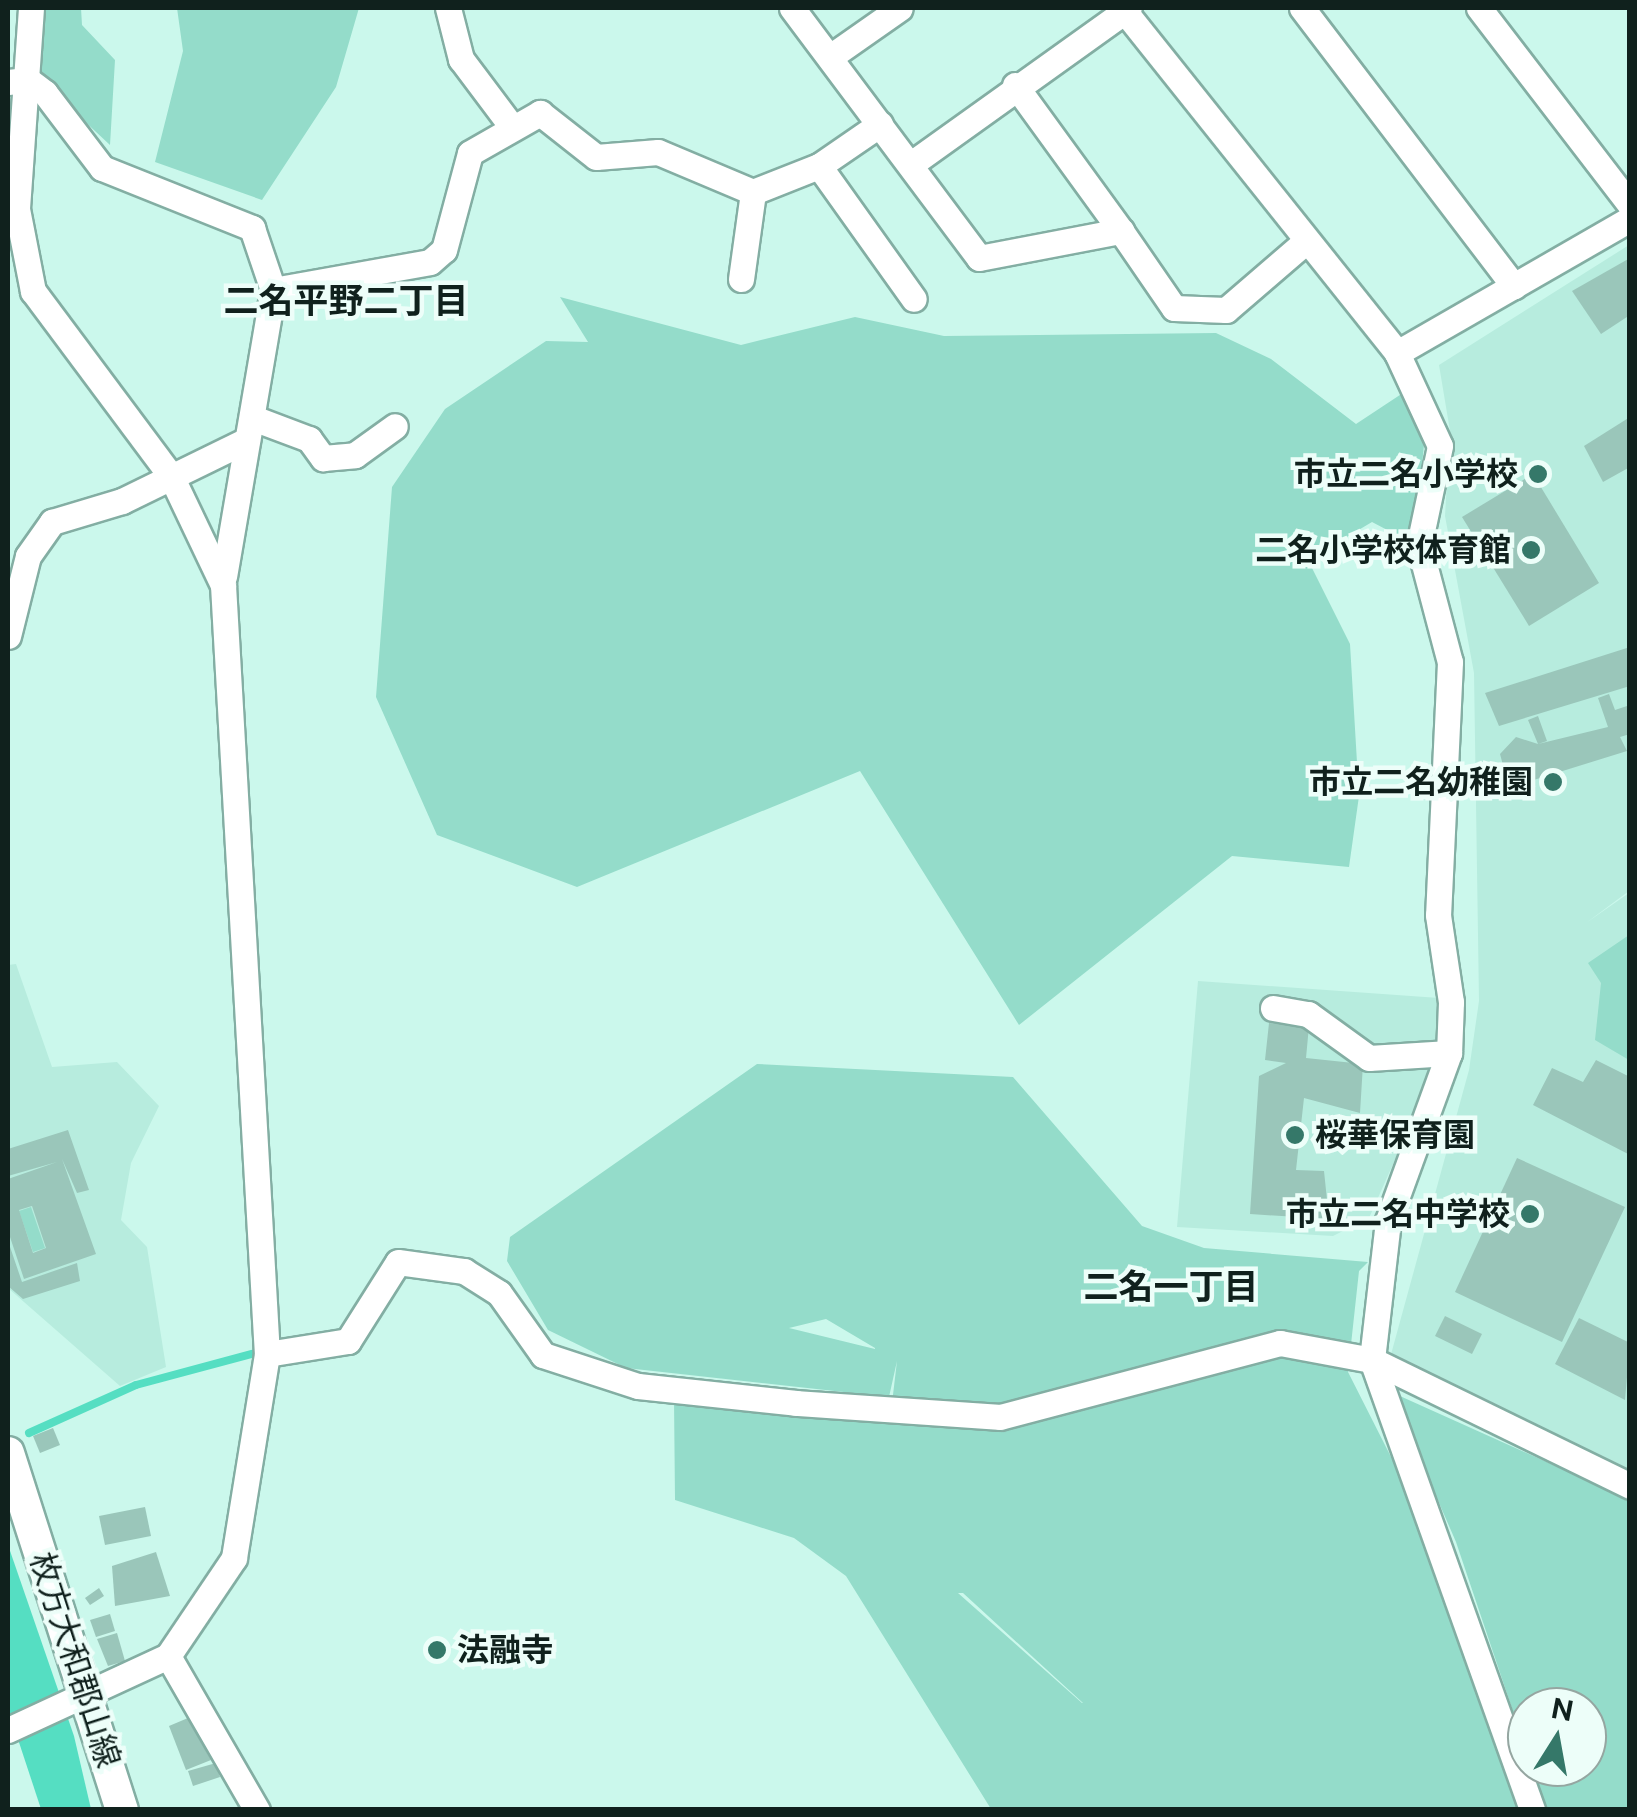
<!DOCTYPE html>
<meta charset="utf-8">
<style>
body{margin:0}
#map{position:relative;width:1637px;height:1817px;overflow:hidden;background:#cbf8ec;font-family:"Public Sans","Noto Sans JP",sans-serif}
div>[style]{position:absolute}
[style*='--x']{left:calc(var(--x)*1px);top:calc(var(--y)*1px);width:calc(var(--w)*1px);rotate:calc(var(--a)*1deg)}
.built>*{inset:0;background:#b7ecde}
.green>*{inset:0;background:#94dcca}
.water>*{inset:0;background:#55dec2}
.stream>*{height:8px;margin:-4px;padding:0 4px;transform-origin:4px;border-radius:4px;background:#55dec2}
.building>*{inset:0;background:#9ac6ba}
.roads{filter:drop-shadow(2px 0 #83aea3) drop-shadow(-2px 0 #83aea3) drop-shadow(0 2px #83aea3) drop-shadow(0 -2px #83aea3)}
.minor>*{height:25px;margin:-12.5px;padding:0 12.5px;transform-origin:12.5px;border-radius:12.5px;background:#fff}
.major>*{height:32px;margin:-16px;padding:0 16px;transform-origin:16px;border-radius:16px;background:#fff}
.dots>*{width:28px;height:28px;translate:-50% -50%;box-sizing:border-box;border:5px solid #edfef9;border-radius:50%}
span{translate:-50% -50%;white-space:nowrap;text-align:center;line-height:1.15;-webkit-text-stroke:9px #edfef9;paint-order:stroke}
.poi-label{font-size:32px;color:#10211d;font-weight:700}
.right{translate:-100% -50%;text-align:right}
.left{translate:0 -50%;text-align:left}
.street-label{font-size:32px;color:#10211d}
.neighbourhood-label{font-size:35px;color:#10211d;font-weight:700}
.frame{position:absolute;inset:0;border:10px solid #10211d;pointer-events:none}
.north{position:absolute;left:1507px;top:1687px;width:100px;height:100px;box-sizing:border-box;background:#edfef9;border:2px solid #95a6a1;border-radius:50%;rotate:11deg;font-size:28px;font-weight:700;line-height:40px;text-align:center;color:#10211d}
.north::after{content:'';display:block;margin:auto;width:35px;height:45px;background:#357869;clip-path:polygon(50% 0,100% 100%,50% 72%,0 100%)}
</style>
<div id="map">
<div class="built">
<i style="clip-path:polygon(1629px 245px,1629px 891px,1586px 923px,1629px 893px,1629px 1475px,1390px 1358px,1469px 1070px,1479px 1001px,1474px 673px,1445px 516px,1450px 431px,1439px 365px)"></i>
<i style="clip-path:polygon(16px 964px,52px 1067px,117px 1062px,159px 1106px,131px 1163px,121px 1220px,147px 1247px,166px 1367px,120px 1386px,8px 1288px,8px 965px)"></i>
<i style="clip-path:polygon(1198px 981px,1439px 998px,1443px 1052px,1369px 1218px,1333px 1236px,1177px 1227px)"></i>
</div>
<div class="green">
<i style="clip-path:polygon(42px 8px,81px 8px,82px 25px,115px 60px,110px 145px,36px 76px)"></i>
<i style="clip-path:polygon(177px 8px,359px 8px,336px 87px,262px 200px,155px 162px,183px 51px)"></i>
<i style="clip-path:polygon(560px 297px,741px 345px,855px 317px,944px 336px,1216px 333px,1271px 359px,1356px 424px,1412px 387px,1424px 445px,1414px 544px,1372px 522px,1308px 560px,1350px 644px,1359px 796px,1349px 867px,1232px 856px,1019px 1025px,860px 771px,577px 887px,437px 835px,376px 697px,392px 487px,445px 409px,546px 341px,588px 342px)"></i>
<i style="clip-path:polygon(1629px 935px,1629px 1060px,1595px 1040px,1601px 983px,1588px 963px)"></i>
<i style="clip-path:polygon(evenodd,757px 1064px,1013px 1077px,1142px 1226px,1204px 1248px,1368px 1262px,1359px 1271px,1348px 1372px,1428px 1530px,1518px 1809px,991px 1809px,846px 1576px,794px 1538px,675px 1500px,674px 1400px,890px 1420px,897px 1361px,889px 1397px,626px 1368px,548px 1330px,507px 1261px,510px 1237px,757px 1064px,826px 1319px,875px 1348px,875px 1349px,789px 1328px,826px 1319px,757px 1064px,958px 1593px,963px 1593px,1083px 1703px,1082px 1703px,958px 1593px)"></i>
<i style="clip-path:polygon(31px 1207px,45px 1248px,33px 1252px,19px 1211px)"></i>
<i style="clip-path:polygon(1391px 1392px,1629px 1499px,1628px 1809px,1546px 1809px,1532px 1767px,1587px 1767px,1587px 1707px,1527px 1707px,1527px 1753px,1456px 1542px)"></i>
</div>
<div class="water">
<i style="clip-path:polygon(8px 1545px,74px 1736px,91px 1809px,41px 1809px,8px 1709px)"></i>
</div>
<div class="stream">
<i style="--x:29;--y:1433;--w:117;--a:-24.2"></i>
<i style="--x:136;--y:1385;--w:120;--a:-15"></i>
</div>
<div class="building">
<i style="clip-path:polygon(1630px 258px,1630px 315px,1601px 334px,1572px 291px)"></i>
<i style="clip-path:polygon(1630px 417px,1630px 467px,1603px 482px,1584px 446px)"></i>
<i style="clip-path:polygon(1533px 474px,1599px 583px,1529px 626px,1462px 517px)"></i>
<i style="clip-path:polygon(1630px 647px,1630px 686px,1499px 726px,1485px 693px)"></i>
<i style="clip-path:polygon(1609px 694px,1615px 710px,1630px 705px,1630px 734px,1620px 737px,1627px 751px,1524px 783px,1517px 767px,1504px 769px,1500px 754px,1516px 737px,1538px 744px,1528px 720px,1538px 716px,1547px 741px,1538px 744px,1608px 727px,1598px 698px)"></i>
<i style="clip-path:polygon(1269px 1023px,1309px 1026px,1306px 1058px,1363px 1064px,1360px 1113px,1304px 1098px,1296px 1170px,1324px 1171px,1329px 1219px,1250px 1214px,1259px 1076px,1286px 1063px,1265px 1060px)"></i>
<i style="clip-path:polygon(1596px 1060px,1630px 1077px,1630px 1155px,1533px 1105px,1552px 1068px,1583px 1082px)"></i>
<i style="clip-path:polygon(evenodd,68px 1130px,89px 1190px,77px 1193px,62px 1159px,96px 1254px,24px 1279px,8px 1231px,8px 1179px,57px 1162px,8px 1176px,8px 1149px,68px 1130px,32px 1206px,46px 1248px,33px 1253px,19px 1210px,32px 1206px)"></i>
<i style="clip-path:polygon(1517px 1158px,1625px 1207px,1562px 1342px,1455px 1292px)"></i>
<i style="clip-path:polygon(8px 1241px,22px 1282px,77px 1263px,80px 1281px,23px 1299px,8px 1286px)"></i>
<i style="clip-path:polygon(1445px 1316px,1482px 1334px,1472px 1354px,1435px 1336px)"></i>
<i style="clip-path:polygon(1579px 1318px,1630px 1343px,1625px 1400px,1555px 1364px)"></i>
<i style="clip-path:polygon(53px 1428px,60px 1445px,40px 1453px,33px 1436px)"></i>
<i style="clip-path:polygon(145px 1507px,151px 1536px,105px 1545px,99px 1516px)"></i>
<i style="clip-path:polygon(156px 1552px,170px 1596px,115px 1606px,112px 1566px)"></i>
<i style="clip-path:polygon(99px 1588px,104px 1596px,90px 1605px,85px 1598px)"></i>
<i style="clip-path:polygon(110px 1614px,115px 1631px,96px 1637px,90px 1620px)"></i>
<i style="clip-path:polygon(117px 1633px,125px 1661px,108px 1666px,97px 1639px)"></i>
<i style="clip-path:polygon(188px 1718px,211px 1760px,186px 1770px,169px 1726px)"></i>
<i style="clip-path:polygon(216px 1763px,220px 1777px,193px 1786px,188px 1771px)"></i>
</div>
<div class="roads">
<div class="minor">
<i style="--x:31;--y:8;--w:201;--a:94"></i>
<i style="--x:17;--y:209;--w:84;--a:79"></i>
<i style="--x:33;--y:291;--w:231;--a:53.3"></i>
<i style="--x:171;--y:476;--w:121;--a:64.5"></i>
<i style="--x:223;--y:585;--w:770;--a:86.73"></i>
<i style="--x:267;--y:1354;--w:207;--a:99.2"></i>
<i style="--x:234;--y:1558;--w:118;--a:124"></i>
<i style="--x:448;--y:8;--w:53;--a:75.7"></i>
<i style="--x:461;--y:59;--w:80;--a:53.1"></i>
<i style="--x:792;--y:8;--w:312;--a:53.2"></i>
<i style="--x:979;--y:258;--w:145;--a:-10.8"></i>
<i style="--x:1121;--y:231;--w:93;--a:55.5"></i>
<i style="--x:1174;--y:308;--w:52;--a:2.2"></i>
<i style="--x:1226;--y:310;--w:103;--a:-40.7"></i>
<i style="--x:1122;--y:8;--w:441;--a:51.4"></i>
<i style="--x:1397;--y:353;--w:269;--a:-29.9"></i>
<i style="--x:1302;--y:8;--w:350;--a:52.7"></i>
<i style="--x:1479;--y:8;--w:248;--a:52.5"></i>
<i style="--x:830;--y:57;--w:85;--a:-35"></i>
<i style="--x:8;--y:82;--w:20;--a:-6"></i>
<i style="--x:28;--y:80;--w:21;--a:37"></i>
<i style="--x:45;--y:93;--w:94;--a:52.8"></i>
<i style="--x:102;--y:168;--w:162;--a:21.8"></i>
<i style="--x:252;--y:228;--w:65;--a:71.3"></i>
<i style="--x:273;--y:290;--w:290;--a:99.7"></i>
<i style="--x:1015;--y:85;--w:180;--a:54"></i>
<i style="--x:914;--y:162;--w:264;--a:-35.6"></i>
<i style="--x:819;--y:166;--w:163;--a:54.5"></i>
<i style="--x:741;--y:279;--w:88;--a:-82.1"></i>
<i style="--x:273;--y:290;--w:159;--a:-10.1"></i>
<i style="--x:430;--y:262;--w:18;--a:-41"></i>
<i style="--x:444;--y:250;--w:100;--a:-75"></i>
<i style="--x:470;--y:153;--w:81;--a:-29.7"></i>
<i style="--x:540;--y:113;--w:71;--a:38.2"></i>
<i style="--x:596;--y:157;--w:62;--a:-4.6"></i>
<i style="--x:658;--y:152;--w:103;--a:22.8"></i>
<i style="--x:753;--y:192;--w:71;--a:-21.5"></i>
<i style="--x:819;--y:166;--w:74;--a:-34.5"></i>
<i style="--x:1397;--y:353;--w:102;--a:65.2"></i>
<i style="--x:1440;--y:446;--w:101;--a:102"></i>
<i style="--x:1419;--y:545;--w:121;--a:75.2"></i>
<i style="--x:1450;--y:662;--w:253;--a:92.7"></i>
<i style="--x:1438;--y:915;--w:88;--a:81.5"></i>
<i style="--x:1451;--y:1002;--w:51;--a:92.2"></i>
<i style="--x:1449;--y:1053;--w:179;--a:110"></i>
<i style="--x:1388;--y:1221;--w:140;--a:96.6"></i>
<i style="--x:1372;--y:1360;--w:478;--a:70.4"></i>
<i style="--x:253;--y:418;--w:60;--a:20.6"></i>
<i style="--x:309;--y:439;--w:24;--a:54"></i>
<i style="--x:323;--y:458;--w:32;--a:-5"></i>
<i style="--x:355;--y:455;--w:49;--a:-35.9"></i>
<i style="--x:8;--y:636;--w:82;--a:-76"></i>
<i style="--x:28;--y:556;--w:42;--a:-54.8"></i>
<i style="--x:52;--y:522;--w:73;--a:-16.7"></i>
<i style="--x:122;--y:501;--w:139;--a:-26"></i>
<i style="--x:1273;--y:1008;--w:36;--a:10"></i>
<i style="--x:1308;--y:1014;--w:75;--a:35.8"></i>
<i style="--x:1369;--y:1058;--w:80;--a:-3.6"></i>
<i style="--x:267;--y:1354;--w:82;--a:-9.1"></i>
<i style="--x:348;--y:1341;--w:93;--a:-57.7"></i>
<i style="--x:398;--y:1262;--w:67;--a:7.8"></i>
<i style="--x:464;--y:1271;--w:41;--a:32.2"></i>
<i style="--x:499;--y:1293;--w:76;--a:54.6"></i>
<i style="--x:543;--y:1355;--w:100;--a:18.1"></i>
<i style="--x:638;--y:1386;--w:159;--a:6.1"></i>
<i style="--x:796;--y:1403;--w:204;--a:3.9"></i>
<i style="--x:1000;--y:1417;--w:290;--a:-14.8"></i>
<i style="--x:1280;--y:1343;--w:94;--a:10.5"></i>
<i style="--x:1372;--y:1360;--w:287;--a:26"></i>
<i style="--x:8;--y:1730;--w:176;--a:-24.8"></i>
<i style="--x:168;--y:1656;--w:178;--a:60"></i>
</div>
<div class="major">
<i style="--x:8;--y:1453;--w:375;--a:72.3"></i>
</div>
</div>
<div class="dots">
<i style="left:1538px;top:474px;background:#357869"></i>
<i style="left:1531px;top:550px;background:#357869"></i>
<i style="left:1553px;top:782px;background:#357869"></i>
<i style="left:1295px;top:1135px;background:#357869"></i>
<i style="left:1530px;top:1214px;background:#357869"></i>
<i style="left:437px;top:1650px;background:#357869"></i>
</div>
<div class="poi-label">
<span class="right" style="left:1518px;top:474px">市立二名小学校</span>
<span class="right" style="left:1511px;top:550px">二名小学校体育館</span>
<span class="right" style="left:1533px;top:782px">市立二名幼稚園</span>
<span class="left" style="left:1315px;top:1135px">桜華保育園</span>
<span class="right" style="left:1510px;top:1214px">市立二名中学校</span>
<span class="left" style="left:457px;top:1650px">法融寺</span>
</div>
<div class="street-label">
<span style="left:75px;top:1660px;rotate:72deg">枚方大和郡山線</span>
</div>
<div class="neighbourhood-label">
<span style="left:346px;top:301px">二名平野二丁目</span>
<span style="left:1171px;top:1287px">二名一丁目</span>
</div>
<div class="frame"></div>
<div class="north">N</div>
</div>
